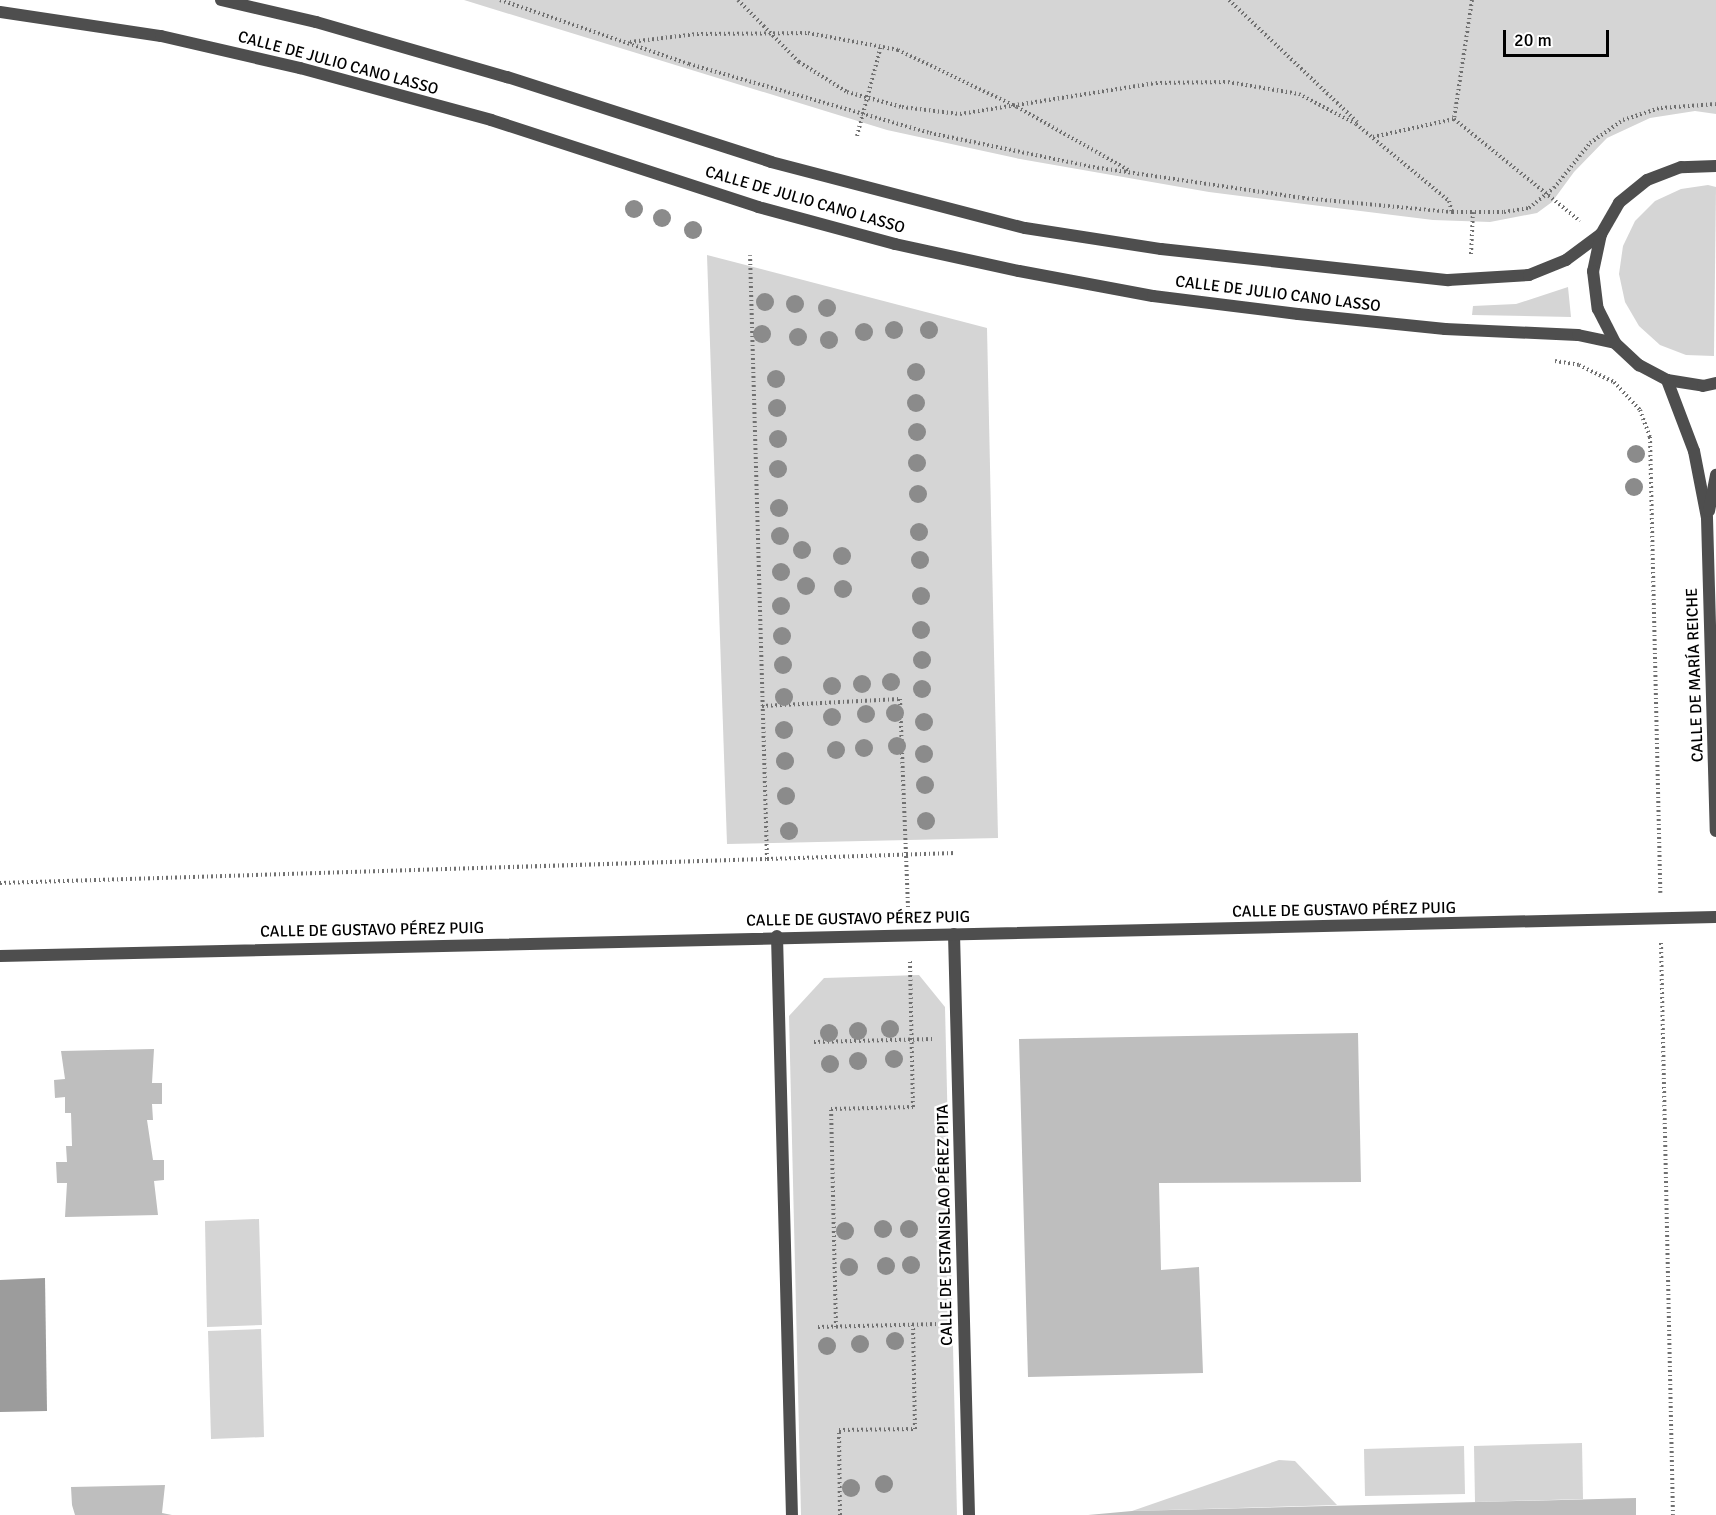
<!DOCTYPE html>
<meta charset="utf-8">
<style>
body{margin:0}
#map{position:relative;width:1716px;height:1515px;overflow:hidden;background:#fff;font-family:Signika,sans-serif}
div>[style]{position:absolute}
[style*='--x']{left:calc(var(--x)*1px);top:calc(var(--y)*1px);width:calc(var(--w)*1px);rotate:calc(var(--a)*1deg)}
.green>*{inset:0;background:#d5d5d5}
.water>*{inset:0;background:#9c9c9c}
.building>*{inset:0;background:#bebebe}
.path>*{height:4px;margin-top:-2px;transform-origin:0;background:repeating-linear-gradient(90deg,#707070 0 1.5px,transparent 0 4.5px)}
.street>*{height:12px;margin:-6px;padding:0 6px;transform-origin:6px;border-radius:6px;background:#4e4e4e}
.trees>*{width:18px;height:18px;margin:-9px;border-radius:50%;background:#8b8b8b}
span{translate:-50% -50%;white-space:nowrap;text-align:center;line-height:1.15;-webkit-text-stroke:5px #fff;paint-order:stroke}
.street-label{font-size:16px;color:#000}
.scale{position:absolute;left:1503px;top:30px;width:106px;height:27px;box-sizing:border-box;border:3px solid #000;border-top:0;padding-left:8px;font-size:18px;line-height:21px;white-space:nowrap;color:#000;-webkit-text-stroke:4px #fff;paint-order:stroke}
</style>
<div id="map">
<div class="green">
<i style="clip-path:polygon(464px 0,1716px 0,1716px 114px,1695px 111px,1650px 118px,1607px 138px,1574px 172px,1552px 202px,1537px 213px,1490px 222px,1433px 220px,1209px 192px,1020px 159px,887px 130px)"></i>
<i style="clip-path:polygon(1708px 185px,1716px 187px,1714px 356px,1686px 355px,1660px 345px,1639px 326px,1625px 302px,1619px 274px,1623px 246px,1635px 221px,1655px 201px,1681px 189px)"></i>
<i style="clip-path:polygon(707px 255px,987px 328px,998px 838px,727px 844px)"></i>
<i style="clip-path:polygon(1568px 287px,1571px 317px,1472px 315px,1473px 306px,1516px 304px)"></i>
<i style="clip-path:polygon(919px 975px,945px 1007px,957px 1515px,801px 1515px,789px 1016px,824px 978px)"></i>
<i style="clip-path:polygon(259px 1219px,262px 1325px,207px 1327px,205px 1221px)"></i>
<i style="clip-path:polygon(261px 1329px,264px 1437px,211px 1439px,208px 1331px)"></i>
<i style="clip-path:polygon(1582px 1443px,1583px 1499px,1475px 1502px,1474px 1446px)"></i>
<i style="clip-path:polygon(1464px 1446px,1465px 1494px,1365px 1496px,1364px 1449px)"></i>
<i style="clip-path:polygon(1279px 1460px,1295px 1461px,1337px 1505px,1132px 1511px)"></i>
</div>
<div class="water">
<i style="clip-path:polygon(45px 1278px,47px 1411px,0 1412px,0 1280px)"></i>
</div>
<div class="building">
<i style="clip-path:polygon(1358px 1033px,1361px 1182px,1159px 1183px,1161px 1270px,1199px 1267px,1203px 1373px,1028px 1377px,1019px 1039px)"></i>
<i style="clip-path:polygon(154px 1049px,152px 1083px,162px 1083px,162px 1104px,152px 1104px,153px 1120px,147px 1120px,153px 1160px,164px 1160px,164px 1180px,154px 1181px,158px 1215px,65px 1217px,67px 1183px,57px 1183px,56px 1162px,67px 1162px,66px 1146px,72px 1146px,71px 1113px,65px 1113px,65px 1097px,55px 1098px,54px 1080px,65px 1079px,61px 1051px)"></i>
<i style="clip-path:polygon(165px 1485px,162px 1513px,172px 1515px,75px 1515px,72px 1505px,71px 1487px)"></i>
<i style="clip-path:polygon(1636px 1498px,1636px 1515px,1088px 1515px,1132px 1511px)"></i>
</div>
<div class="path">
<i style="--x:500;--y:0;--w:200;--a:18.7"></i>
<i style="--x:689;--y:64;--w:251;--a:16"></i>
<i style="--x:930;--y:133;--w:167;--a:11.8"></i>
<i style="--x:1093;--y:167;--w:212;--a:8.4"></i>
<i style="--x:1303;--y:198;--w:150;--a:5.4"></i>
<i style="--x:1452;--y:212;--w:52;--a:0"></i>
<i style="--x:1504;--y:212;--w:25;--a:-9"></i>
<i style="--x:1529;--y:208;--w:32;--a:-39"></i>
<i style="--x:1554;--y:188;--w:58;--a:-51.3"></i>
<i style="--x:1590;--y:143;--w:40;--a:-34.9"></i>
<i style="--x:1623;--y:120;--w:40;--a:-18"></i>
<i style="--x:1661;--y:108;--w:55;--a:-4.2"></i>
<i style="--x:738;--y:0;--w:87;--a:45.5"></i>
<i style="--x:799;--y:62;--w:57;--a:32"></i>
<i style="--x:847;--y:92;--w:57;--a:15.3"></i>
<i style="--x:902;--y:107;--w:58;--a:6.9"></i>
<i style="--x:960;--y:114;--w:198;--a:-9"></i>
<i style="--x:1156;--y:83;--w:72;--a:-0.8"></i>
<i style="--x:1228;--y:82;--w:72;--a:9.6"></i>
<i style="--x:1299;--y:94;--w:64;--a:27.8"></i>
<i style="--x:1356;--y:124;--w:121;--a:39.6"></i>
<i style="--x:1449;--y:201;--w:11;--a:75"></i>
<i style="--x:1229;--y:0;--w:177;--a:43.6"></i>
<i style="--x:1472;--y:0;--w:120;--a:98.6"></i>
<i style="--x:1454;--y:119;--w:162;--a:39"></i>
<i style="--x:630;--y:42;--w:67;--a:-6.8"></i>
<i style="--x:697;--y:34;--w:111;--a:-0.5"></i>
<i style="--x:808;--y:33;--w:92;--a:10.7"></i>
<i style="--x:898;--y:50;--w:132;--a:25.6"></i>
<i style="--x:1017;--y:107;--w:130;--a:29.5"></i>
<i style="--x:857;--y:136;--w:93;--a:-75.1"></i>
<i style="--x:1373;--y:137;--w:83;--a:-12.5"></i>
<i style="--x:1471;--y:254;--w:42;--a:-87.3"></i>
<i style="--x:1555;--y:361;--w:24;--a:9"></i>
<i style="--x:1579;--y:365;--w:39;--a:26"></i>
<i style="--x:1614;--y:382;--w:38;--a:47"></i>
<i style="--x:1640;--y:410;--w:29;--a:70"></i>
<i style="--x:1650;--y:437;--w:456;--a:88.7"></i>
<i style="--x:762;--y:706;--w:138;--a:-2.9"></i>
<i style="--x:900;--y:699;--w:212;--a:87.8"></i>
<i style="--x:767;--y:859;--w:188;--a:-1.8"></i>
<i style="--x:0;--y:883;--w:767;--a:-1.79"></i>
<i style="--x:767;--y:859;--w:604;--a:-91.61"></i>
<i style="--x:1661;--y:943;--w:572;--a:88.8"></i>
<i style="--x:814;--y:1042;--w:119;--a:-1.4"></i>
<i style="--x:818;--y:1327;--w:121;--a:-1.4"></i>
<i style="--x:836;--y:1327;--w:218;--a:-91.3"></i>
<i style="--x:831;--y:1109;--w:82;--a:-1.4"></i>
<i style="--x:913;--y:1107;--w:147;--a:-91.2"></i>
<i style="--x:840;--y:1515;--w:85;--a:-90.7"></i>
<i style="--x:839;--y:1430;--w:76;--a:-0.8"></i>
<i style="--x:915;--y:1429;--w:104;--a:-91.1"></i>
</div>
<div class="street">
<i style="--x:221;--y:0;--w:98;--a:13"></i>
<i style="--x:316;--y:22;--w:199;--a:16.1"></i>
<i style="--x:507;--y:77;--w:277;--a:17.8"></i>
<i style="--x:771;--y:162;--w:262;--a:14.6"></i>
<i style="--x:1025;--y:228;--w:138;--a:8.8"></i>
<i style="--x:1161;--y:249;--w:289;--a:6.2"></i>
<i style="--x:1448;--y:280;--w:81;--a:-3.5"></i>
<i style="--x:1529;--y:275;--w:40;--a:-22"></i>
<i style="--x:1566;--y:260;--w:44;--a:-36.6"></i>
<i style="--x:0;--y:12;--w:163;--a:8.5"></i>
<i style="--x:161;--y:36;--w:143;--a:13"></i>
<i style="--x:300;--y:68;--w:198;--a:15.2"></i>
<i style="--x:491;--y:120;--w:281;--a:18"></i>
<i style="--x:758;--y:207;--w:142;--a:15.1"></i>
<i style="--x:895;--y:244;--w:127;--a:12.3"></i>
<i style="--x:1019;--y:271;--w:136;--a:10.6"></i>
<i style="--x:1153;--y:296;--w:146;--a:7.1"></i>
<i style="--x:1298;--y:314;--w:148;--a:5.8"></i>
<i style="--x:1445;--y:329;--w:133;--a:2.6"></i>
<i style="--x:1578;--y:335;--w:38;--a:12"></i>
<i style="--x:1716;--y:166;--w:35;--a:178"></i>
<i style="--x:1681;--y:167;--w:36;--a:159"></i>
<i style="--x:1647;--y:180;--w:36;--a:141"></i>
<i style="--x:1619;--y:203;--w:36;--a:120"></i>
<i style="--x:1601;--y:234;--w:38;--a:102"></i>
<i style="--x:1593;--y:271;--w:38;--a:83"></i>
<i style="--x:1598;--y:309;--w:38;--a:63"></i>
<i style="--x:1615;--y:343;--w:33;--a:43"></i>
<i style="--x:1639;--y:365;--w:32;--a:28"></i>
<i style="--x:1667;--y:380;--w:36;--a:9"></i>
<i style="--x:1703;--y:386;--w:13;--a:-13"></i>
<i style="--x:1667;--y:380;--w:76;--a:69.2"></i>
<i style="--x:1694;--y:451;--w:68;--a:79"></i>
<i style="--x:1707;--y:518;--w:313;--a:88.4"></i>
<i style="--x:1709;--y:511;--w:37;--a:-79"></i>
<i style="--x:954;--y:934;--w:581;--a:88.52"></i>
<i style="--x:777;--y:936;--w:579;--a:88.52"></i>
<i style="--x:0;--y:956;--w:1716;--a:-1.3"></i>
</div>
<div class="trees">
<i style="left:634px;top:209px"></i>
<i style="left:662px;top:218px"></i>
<i style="left:693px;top:230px"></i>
<i style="left:765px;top:302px"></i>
<i style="left:795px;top:304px"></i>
<i style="left:827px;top:308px"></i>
<i style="left:894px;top:330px"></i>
<i style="left:929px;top:330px"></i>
<i style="left:864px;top:332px"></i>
<i style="left:762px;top:334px"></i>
<i style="left:798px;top:337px"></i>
<i style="left:829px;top:340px"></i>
<i style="left:916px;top:372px"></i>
<i style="left:776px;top:379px"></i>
<i style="left:916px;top:403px"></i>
<i style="left:777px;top:408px"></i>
<i style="left:917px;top:432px"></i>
<i style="left:778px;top:439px"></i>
<i style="left:1636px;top:454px"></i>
<i style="left:917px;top:463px"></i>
<i style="left:778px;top:469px"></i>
<i style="left:1634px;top:487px"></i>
<i style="left:918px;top:494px"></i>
<i style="left:779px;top:508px"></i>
<i style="left:919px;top:532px"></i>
<i style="left:780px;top:536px"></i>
<i style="left:802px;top:550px"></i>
<i style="left:842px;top:556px"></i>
<i style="left:920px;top:560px"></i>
<i style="left:781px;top:572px"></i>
<i style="left:806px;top:586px"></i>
<i style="left:843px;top:589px"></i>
<i style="left:921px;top:596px"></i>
<i style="left:781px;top:606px"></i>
<i style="left:921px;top:630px"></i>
<i style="left:782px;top:636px"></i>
<i style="left:922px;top:660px"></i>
<i style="left:783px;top:665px"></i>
<i style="left:891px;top:682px"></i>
<i style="left:862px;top:684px"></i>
<i style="left:832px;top:686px"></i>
<i style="left:922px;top:689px"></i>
<i style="left:784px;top:697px"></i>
<i style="left:895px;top:713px"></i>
<i style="left:866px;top:714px"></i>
<i style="left:832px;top:717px"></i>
<i style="left:924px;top:722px"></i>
<i style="left:784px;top:730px"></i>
<i style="left:897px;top:746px"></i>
<i style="left:864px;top:748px"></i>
<i style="left:836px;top:750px"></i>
<i style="left:924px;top:754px"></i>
<i style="left:785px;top:761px"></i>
<i style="left:925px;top:785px"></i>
<i style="left:786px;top:796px"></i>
<i style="left:926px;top:821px"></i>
<i style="left:789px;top:831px"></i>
<i style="left:890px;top:1029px"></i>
<i style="left:858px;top:1031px"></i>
<i style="left:829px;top:1033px"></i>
<i style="left:894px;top:1059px"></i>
<i style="left:858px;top:1061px"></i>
<i style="left:830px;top:1064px"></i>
<i style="left:883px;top:1229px"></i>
<i style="left:909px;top:1229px"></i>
<i style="left:845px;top:1231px"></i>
<i style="left:911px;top:1265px"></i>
<i style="left:886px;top:1266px"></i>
<i style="left:849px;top:1267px"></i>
<i style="left:895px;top:1341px"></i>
<i style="left:860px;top:1344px"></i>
<i style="left:827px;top:1346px"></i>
<i style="left:884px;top:1484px"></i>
<i style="left:851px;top:1488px"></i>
</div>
<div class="street-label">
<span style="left:338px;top:63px;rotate:15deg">CALLE DE JULIO CANO LASSO</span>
<span style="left:805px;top:200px;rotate:16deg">CALLE DE JULIO CANO LASSO</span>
<span style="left:1278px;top:294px;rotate:7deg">CALLE DE JULIO CANO LASSO</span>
<span style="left:1695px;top:675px;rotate:-92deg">CALLE DE MARÍA REICHE</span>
<span style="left:1344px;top:910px;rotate:-1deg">CALLE DE GUSTAVO PÉREZ PUIG</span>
<span style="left:858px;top:919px;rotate:-1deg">CALLE DE GUSTAVO PÉREZ PUIG</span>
<span style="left:372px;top:930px;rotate:-1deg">CALLE DE GUSTAVO PÉREZ PUIG</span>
<span style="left:945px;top:1225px;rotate:-91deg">CALLE DE ESTANISLAO PÉREZ PITA</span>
</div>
<div class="scale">20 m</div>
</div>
